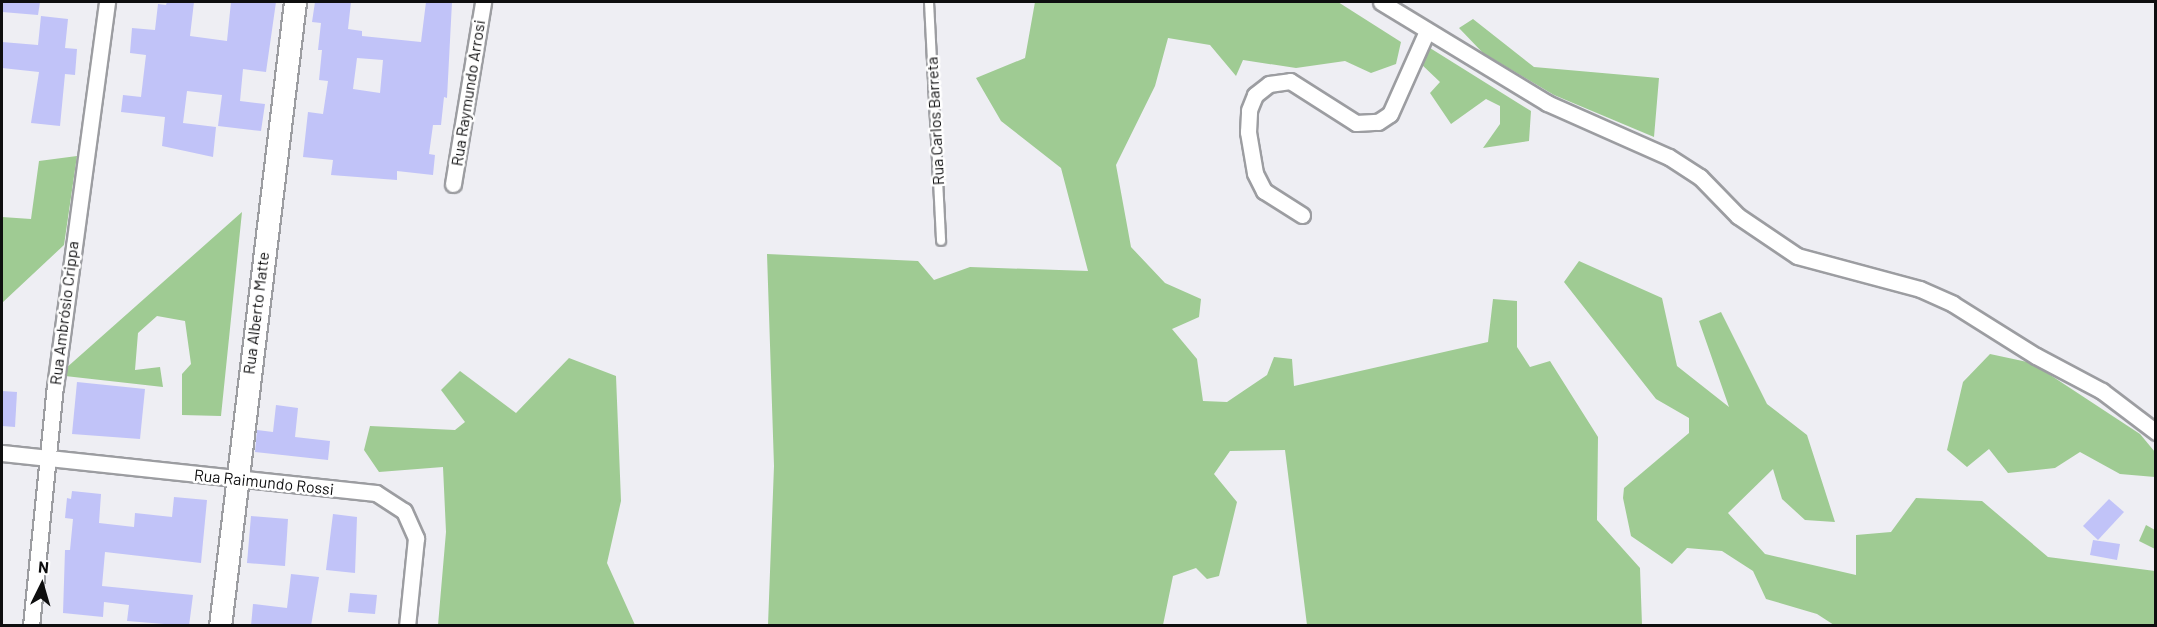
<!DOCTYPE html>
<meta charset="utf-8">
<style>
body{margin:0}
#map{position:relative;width:2157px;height:627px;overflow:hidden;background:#eeeef3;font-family:Barlow,sans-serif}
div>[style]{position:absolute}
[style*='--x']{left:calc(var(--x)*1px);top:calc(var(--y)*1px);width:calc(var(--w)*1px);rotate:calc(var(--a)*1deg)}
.green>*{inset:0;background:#9fcb93}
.building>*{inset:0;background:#c1c3f8}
.roads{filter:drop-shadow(2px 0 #9c9da1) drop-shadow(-2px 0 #9c9da1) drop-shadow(0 2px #9c9da1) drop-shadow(0 -2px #9c9da1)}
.lane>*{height:8px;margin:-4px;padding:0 4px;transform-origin:4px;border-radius:4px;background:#fff}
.street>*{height:15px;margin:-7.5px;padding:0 7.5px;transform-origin:7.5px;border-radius:7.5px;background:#fff}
.secondary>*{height:21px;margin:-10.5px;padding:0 10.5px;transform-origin:10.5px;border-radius:10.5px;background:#fff}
span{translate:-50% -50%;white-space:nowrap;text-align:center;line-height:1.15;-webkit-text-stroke:5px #fff;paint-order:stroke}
.street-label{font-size:16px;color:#0e0e0f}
.frame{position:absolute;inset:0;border:3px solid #0e0e0f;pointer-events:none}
.north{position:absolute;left:12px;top:555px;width:60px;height:60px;-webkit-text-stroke:4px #fff;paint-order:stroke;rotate:5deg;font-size:16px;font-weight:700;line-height:24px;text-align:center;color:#0e0e0f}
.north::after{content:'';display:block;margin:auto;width:21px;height:27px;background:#0e0e0f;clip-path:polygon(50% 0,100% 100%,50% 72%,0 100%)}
</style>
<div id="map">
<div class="green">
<i style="clip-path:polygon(1035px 2px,1338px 2px,1401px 42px,1396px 64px,1371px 73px,1345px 61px,1296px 68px,1243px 60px,1236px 76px,1210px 45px,1168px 38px,1155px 86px,1116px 165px,1131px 247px,1165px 283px,1201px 299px,1199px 317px,1172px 329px,1197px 359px,1203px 401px,1227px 402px,1267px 375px,1274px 357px,1292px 359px,1294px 386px,1488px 342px,1493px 299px,1517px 301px,1517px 347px,1530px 367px,1550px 361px,1598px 437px,1597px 520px,1640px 568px,1642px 625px,1307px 625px,1285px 450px,1230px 451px,1214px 474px,1237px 502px,1219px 576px,1207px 579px,1196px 568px,1173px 576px,1163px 625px,768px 625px,774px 466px,767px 254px,918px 261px,934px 280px,970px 267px,1088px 271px,1061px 168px,1001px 121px,976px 78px,1025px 58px)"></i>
<i style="clip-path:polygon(1473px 19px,1534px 67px,1659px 78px,1654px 137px,1554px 95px,1483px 53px,1459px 28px)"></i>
<i style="clip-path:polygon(1430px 48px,1531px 111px,1529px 141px,1483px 148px,1500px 124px,1500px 106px,1486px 99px,1451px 124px,1430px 93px,1440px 82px,1420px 63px)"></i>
<i style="clip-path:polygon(77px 156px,64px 245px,2px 303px,2px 217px,31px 219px,39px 161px)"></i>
<i style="clip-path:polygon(242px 212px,221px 416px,182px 415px,182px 374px,191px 364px,185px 321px,157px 316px,138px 333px,135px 370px,160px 367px,163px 387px,65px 376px,65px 369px)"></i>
<i style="clip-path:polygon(1579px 261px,1662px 298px,1677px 366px,1729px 407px,1699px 321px,1721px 312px,1767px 404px,1807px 435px,1835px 522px,1805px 520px,1782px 499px,1773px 469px,1728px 513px,1765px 554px,1856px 575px,1856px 535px,1891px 532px,1916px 498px,1982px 501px,2048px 557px,2155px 571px,2155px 625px,1834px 625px,1817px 614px,1766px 599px,1753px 571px,1722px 551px,1687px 548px,1672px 564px,1631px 536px,1623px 498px,1624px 488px,1689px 433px,1689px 418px,1656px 399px,1564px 282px)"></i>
<i style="clip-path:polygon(1990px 354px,2032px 363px,2140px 434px,2155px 452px,2155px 477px,2120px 474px,2080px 452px,2055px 468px,2008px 473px,1989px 449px,1967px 467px,1947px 450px,1963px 382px)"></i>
<i style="clip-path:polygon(569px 358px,616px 376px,621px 501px,607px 563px,635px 625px,438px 625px,446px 532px,443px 467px,379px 472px,364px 450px,370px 426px,455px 430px,465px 422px,441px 390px,460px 371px,516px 413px)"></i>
<i style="clip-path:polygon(2146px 525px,2155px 530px,2155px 549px,2139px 541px)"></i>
</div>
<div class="building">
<i style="clip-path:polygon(2px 2px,40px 2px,38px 15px,2px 12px)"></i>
<i style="clip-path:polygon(167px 2px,194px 2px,190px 36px,227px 41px,231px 2px,276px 2px,266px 72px,243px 69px,240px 101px,265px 104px,261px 131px,218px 126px,222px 95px,187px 91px,183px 123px,216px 127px,213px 157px,162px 146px,165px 117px,121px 112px,123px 95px,141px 97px,146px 55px,130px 53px,132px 28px,155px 30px,158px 4px,166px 5px)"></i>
<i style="clip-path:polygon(evenodd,315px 2px,351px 2px,348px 29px,362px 31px,362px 36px,421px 42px,426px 2px,452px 2px,447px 98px,444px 97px,441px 125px,433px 125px,429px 154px,435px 155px,433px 175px,397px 171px,397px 180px,331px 175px,333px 160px,303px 157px,308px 112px,323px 114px,328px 81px,319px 80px,322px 50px,318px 50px,321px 23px,312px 22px,315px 2px,357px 58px,383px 60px,380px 93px,353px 89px,357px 58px)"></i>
<i style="clip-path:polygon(41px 16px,68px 19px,65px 48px,77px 49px,75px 75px,65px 74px,60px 126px,31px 123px,39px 72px,2px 68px,2px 42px,38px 45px)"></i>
<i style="clip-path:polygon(77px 382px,145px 389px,140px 439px,72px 434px)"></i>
<i style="clip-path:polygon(2px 391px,17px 392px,15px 427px,2px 426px)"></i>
<i style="clip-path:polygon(276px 405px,298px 408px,295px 437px,330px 441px,328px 460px,255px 452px,257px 430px,273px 432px)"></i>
<i style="clip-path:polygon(72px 491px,101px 494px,99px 523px,134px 527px,135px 513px,172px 517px,174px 497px,207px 500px,201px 563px,105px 552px,102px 586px,193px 595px,189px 626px,127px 621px,129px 605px,104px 602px,103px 617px,63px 613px,65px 550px,70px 550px,73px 519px,65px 518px,67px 498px,71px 499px)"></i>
<i style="clip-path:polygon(2109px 499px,2124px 512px,2098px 540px,2083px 526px)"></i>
<i style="clip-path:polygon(333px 514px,357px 517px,355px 573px,326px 570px)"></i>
<i style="clip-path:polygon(251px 516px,288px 519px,285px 566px,247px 563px)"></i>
<i style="clip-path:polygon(2093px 540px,2120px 544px,2117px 560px,2090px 555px)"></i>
<i style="clip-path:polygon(291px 574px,319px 577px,311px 626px,251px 626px,253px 604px,287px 608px)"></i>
<i style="clip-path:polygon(350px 593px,377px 595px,375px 614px,348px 612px)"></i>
</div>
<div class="roads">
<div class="lane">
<i style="--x:929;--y:2;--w:239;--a:87.1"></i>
</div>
<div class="street">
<i style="--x:1381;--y:2;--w:194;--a:31.3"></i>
<i style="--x:1547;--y:103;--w:133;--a:23.9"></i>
<i style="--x:1669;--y:157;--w:37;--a:33"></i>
<i style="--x:1700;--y:177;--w:54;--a:45.7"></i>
<i style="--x:1738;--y:216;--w:71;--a:34.1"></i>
<i style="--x:1797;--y:256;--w:127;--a:15"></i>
<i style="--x:1920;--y:289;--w:36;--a:24"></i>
<i style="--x:1953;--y:304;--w:98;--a:32.1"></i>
<i style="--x:2036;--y:356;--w:75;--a:27.9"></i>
<i style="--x:2102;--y:391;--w:68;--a:37.2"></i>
<i style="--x:453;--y:184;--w:184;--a:-80.6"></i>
<i style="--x:1302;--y:215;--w:45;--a:-147.7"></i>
<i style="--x:1264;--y:191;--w:20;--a:-117"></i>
<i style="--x:1255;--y:173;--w:42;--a:-99.7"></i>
<i style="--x:1248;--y:132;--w:22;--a:-87"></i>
<i style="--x:1249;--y:110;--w:16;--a:-68"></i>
<i style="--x:1255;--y:95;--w:18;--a:-38"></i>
<i style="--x:1269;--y:84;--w:21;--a:-8"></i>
<i style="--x:1290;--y:81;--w:78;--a:32.5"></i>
<i style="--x:1356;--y:123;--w:22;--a:-3"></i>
<i style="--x:1378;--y:122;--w:14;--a:-34"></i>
<i style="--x:1390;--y:114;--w:89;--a:-66"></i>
<i style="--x:2;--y:453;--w:376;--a:6.1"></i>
<i style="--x:376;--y:493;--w:33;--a:33"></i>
<i style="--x:404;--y:511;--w:30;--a:66"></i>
<i style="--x:416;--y:538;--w:88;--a:95.8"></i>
<i style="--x:31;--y:626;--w:240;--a:-84.3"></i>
<i style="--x:55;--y:387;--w:388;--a:-82.3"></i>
</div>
<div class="secondary">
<i style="--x:220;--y:626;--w:628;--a:-83.15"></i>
</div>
</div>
<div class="street-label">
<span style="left:468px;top:93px;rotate:-81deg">Rua Raymundo Arrosi</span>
<span style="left:935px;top:121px;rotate:-93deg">Rua Carlos Barreta</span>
<span style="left:64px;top:313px;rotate:-83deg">Rua Ambrósio Crippa</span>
<span style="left:256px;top:313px;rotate:-83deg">Rua Alberto Matte</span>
<span style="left:264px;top:482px;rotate:6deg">Rua Raimundo Rossi</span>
</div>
<div class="frame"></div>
<div class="north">N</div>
</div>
